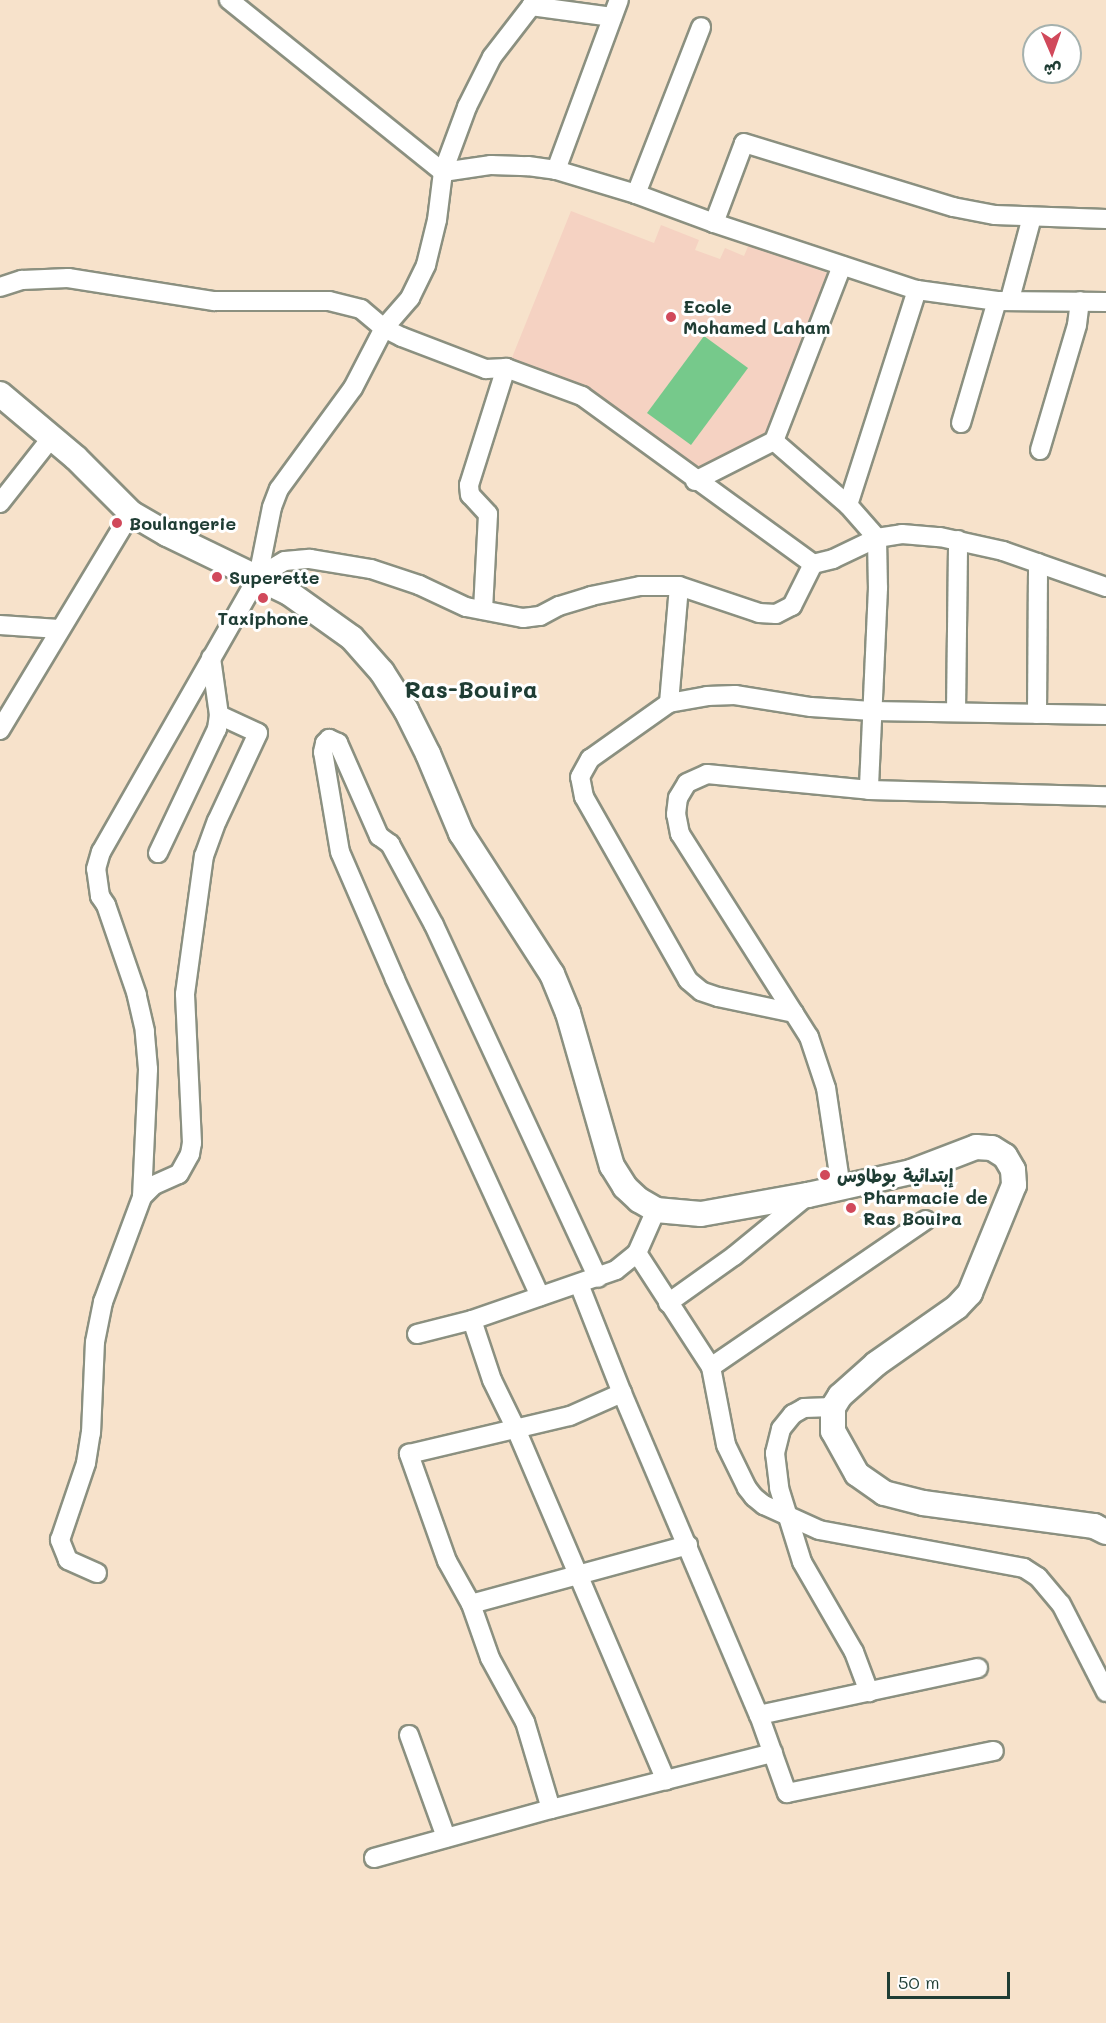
<!DOCTYPE html>
<meta charset="utf-8">
<style>
body{margin:0}
#map{position:relative;width:1106px;height:2023px;overflow:hidden;background:#f7e2cb;font-family:Mali,"Playpen Sans Arabic",sans-serif}
div>[style]{position:absolute}
[style*='--x']{left:calc(var(--x)*1px);top:calc(var(--y)*1px);width:calc(var(--w)*1px);rotate:calc(var(--a)*1deg)}
.built>*{inset:0;background:#f5d2c2}
.green>*{inset:0;background:#76c98b}
.roads{filter:drop-shadow(2px 0 #8b9080) drop-shadow(-2px 0 #8b9080) drop-shadow(0 2px #8b9080) drop-shadow(0 -2px #8b9080)}
.minor>*{height:18px;margin:-9px;padding:0 9px;transform-origin:9px;border-radius:9px;background:#fff}
.tertiary>*{height:24px;margin:-12px;padding:0 12px;transform-origin:12px;border-radius:12px;background:#fff}
.dots>*{width:16px;height:16px;translate:-50% -50%;box-sizing:border-box;border:3px solid #fff;border-radius:50%}
span{translate:-50% -50%;white-space:nowrap;text-align:center;line-height:1.15;-webkit-text-stroke:6px #fff;paint-order:stroke}
.poi-label{font-size:18px;color:#1f3d34;font-weight:700}
.left{translate:0 -50%;text-align:left}
.district-label{font-size:24px;color:#1f3d34;font-weight:700}
.north{position:absolute;left:1022px;top:24px;width:60px;height:60px;box-sizing:border-box;background:#fff;border:2px solid #a5b1ae;border-radius:50%;rotate:178deg;font-size:16px;font-weight:700;line-height:24px;text-align:center;color:#1f3d34}
.north::after{content:'';display:block;margin:auto;width:21px;height:27px;background:#d1495b;clip-path:polygon(50% 0,100% 100%,50% 72%,0 100%)}
.scale{position:absolute;left:887px;top:1972px;width:123px;height:27px;box-sizing:border-box;border:3px solid #1f3d34;border-top:0;padding-left:8px;font-size:18px;line-height:21px;white-space:nowrap;color:#1f3d34;-webkit-text-stroke:4px #fff;paint-order:stroke}
</style>
<div id="map">
<div class="built">
<i style="clip-path:polygon(571px 211px,654px 243px,661px 225px,699px 240px,695px 250px,720px 259px,725px 248px,744px 256px,749px 244px,832px 275px,767px 432px,696px 470px,511px 360px)"></i>
</div>
<div class="green">
<i style="clip-path:polygon(704px 336px,748px 368px,691px 445px,647px 413px)"></i>
</div>
<div class="roads">
<div class="minor">
<i style="--x:536;--y:0;--w:72;--a:127.7"></i>
<i style="--x:492;--y:57;--w:56;--a:116.6"></i>
<i style="--x:467;--y:107;--w:69;--a:110.3"></i>
<i style="--x:443;--y:172;--w:49;--a:-8.3"></i>
<i style="--x:491;--y:165;--w:37;--a:2"></i>
<i style="--x:528;--y:166;--w:28;--a:8"></i>
<i style="--x:556;--y:170;--w:84;--a:16.7"></i>
<i style="--x:636;--y:194;--w:83;--a:20.4"></i>
<i style="--x:714;--y:223;--w:214;--a:18.3"></i>
<i style="--x:917;--y:290;--w:81;--a:7.8"></i>
<i style="--x:997;--y:301;--w:109;--a:0.5"></i>
<i style="--x:531;--y:6;--w:82;--a:7.7"></i>
<i style="--x:556;--y:170;--w:181;--a:-69.7"></i>
<i style="--x:636;--y:194;--w:179;--a:-68.7"></i>
<i style="--x:714;--y:223;--w:85;--a:-69.4"></i>
<i style="--x:744;--y:143;--w:219;--a:17"></i>
<i style="--x:953;--y:207;--w:43;--a:10.8"></i>
<i style="--x:995;--y:215;--w:111;--a:2.1"></i>
<i style="--x:0;--y:287;--w:23;--a:-18"></i>
<i style="--x:22;--y:280;--w:46;--a:-2.5"></i>
<i style="--x:68;--y:278;--w:148;--a:9"></i>
<i style="--x:214;--y:301;--w:115;--a:0"></i>
<i style="--x:329;--y:301;--w:33;--a:14"></i>
<i style="--x:361;--y:309;--w:30;--a:40"></i>
<i style="--x:384;--y:328;--w:20;--a:27"></i>
<i style="--x:402;--y:337;--w:90;--a:20.9"></i>
<i style="--x:486;--y:369;--w:20;--a:-3"></i>
<i style="--x:506;--y:368;--w:81;--a:20.2"></i>
<i style="--x:582;--y:396;--w:286;--a:36"></i>
<i style="--x:1010;--y:299;--w:85;--a:-75"></i>
<i style="--x:961;--y:423;--w:127;--a:-73.6"></i>
<i style="--x:774;--y:441;--w:98;--a:40.9"></i>
<i style="--x:848;--y:505;--w:44;--a:48.7"></i>
<i style="--x:877;--y:538;--w:50;--a:88.9"></i>
<i style="--x:878;--y:588;--w:202;--a:92.6"></i>
<i style="--x:1040;--y:450;--w:130;--a:-73.5"></i>
<i style="--x:1077;--y:325;--w:24;--a:-83"></i>
<i style="--x:695;--y:481;--w:89;--a:-26.9"></i>
<i style="--x:774;--y:441;--w:188;--a:-68.8"></i>
<i style="--x:0;--y:503;--w:84;--a:-51.8"></i>
<i style="--x:848;--y:505;--w:226;--a:-72.2"></i>
<i style="--x:258;--y:577;--w:31;--a:-31"></i>
<i style="--x:285;--y:561;--w:25;--a:-5"></i>
<i style="--x:310;--y:559;--w:62;--a:9.3"></i>
<i style="--x:371;--y:569;--w:51;--a:18.4"></i>
<i style="--x:419;--y:585;--w:52;--a:25.1"></i>
<i style="--x:466;--y:607;--w:58;--a:10.9"></i>
<i style="--x:523;--y:618;--w:17;--a:-7"></i>
<i style="--x:540;--y:616;--w:21;--a:-28"></i>
<i style="--x:559;--y:606;--w:34;--a:-17"></i>
<i style="--x:591;--y:596;--w:50;--a:-11.5"></i>
<i style="--x:640;--y:586;--w:39;--a:0"></i>
<i style="--x:679;--y:586;--w:84;--a:18.6"></i>
<i style="--x:759;--y:613;--w:17;--a:3"></i>
<i style="--x:776;--y:614;--w:18;--a:-27"></i>
<i style="--x:792;--y:606;--w:47;--a:-63.4"></i>
<i style="--x:813;--y:564;--w:21;--a:-14"></i>
<i style="--x:833;--y:559;--w:49;--a:-25.5"></i>
<i style="--x:877;--y:538;--w:25;--a:-9"></i>
<i style="--x:902;--y:534;--w:38;--a:5"></i>
<i style="--x:940;--y:537;--w:65;--a:12.5"></i>
<i style="--x:1003;--y:551;--w:109;--a:19.3"></i>
<i style="--x:483;--y:610;--w:96;--a:-87"></i>
<i style="--x:488;--y:514;--w:26;--a:-133"></i>
<i style="--x:470;--y:495;--w:10;--a:-96"></i>
<i style="--x:469;--y:485;--w:123;--a:-72.5"></i>
<i style="--x:0;--y:625;--w:59;--a:3.9"></i>
<i style="--x:669;--y:703;--w:117;--a:-85.1"></i>
<i style="--x:956;--y:712;--w:172;--a:-89.3"></i>
<i style="--x:1037;--y:714;--w:151;--a:-89.6"></i>
<i style="--x:0;--y:730;--w:253;--a:-58.9"></i>
<i style="--x:158;--y:853;--w:137;--a:-64.6"></i>
<i style="--x:217;--y:729;--w:14;--a:-82"></i>
<i style="--x:219;--y:715;--w:58;--a:-98"></i>
<i style="--x:794;--y:1013;--w:78;--a:-168.1"></i>
<i style="--x:718;--y:997;--w:18;--a:-161"></i>
<i style="--x:701;--y:991;--w:17;--a:-140"></i>
<i style="--x:688;--y:980;--w:210;--a:-119.6"></i>
<i style="--x:584;--y:797;--w:20;--a:-101"></i>
<i style="--x:580;--y:777;--w:21;--a:-61"></i>
<i style="--x:590;--y:759;--w:97;--a:-35.3"></i>
<i style="--x:669;--y:703;--w:39;--a:-10"></i>
<i style="--x:707;--y:696;--w:28;--a:-2"></i>
<i style="--x:735;--y:695;--w:77;--a:9"></i>
<i style="--x:811;--y:707;--w:61;--a:3.8"></i>
<i style="--x:872;--y:711;--w:234;--a:1"></i>
<i style="--x:841;--y:1188;--w:101;--a:-98.5"></i>
<i style="--x:826;--y:1088;--w:54;--a:-108.4"></i>
<i style="--x:809;--y:1037;--w:241;--a:-122.4"></i>
<i style="--x:680;--y:834;--w:20;--a:-101"></i>
<i style="--x:676;--y:814;--w:16;--a:-83"></i>
<i style="--x:678;--y:798;--w:17;--a:-59"></i>
<i style="--x:687;--y:783;--w:22;--a:-24"></i>
<i style="--x:707;--y:774;--w:163;--a:5.6"></i>
<i style="--x:869;--y:790;--w:237;--a:1.5"></i>
<i style="--x:142;--y:1197;--w:17;--a:-45"></i>
<i style="--x:154;--y:1185;--w:27;--a:-24"></i>
<i style="--x:179;--y:1174;--w:23;--a:-61"></i>
<i style="--x:190;--y:1154;--w:11;--a:-80"></i>
<i style="--x:192;--y:1143;--w:149;--a:-92.7"></i>
<i style="--x:185;--y:994;--w:139;--a:-82.2"></i>
<i style="--x:204;--y:856;--w:37;--a:-70"></i>
<i style="--x:217;--y:821;--w:97;--a:-65"></i>
<i style="--x:258;--y:733;--w:43;--a:-155.2"></i>
<i style="--x:637;--y:1253;--w:136;--a:57"></i>
<i style="--x:711;--y:1367;--w:79;--a:79.1"></i>
<i style="--x:726;--y:1445;--w:48;--a:64"></i>
<i style="--x:747;--y:1488;--w:11;--a:52"></i>
<i style="--x:754;--y:1497;--w:13;--a:39"></i>
<i style="--x:764;--y:1505;--w:60;--a:24.4"></i>
<i style="--x:819;--y:1530;--w:208;--a:10.5"></i>
<i style="--x:1024;--y:1568;--w:17;--a:33"></i>
<i style="--x:1038;--y:1577;--w:35;--a:50"></i>
<i style="--x:1061;--y:1604;--w:99;--a:62.9"></i>
<i style="--x:579;--y:1284;--w:117;--a:68.5"></i>
<i style="--x:622;--y:1393;--w:350;--a:67"></i>
<i style="--x:759;--y:1715;--w:83;--a:70.3"></i>
<i style="--x:787;--y:1793;--w:211;--a:-11.5"></i>
<i style="--x:540;--y:1296;--w:349;--a:-114.6"></i>
<i style="--x:395;--y:979;--w:138;--a:-113.4"></i>
<i style="--x:340;--y:852;--w:101;--a:-99.6"></i>
<i style="--x:323;--y:752;--w:9;--a:-77"></i>
<i style="--x:325;--y:743;--w:6;--a:-45"></i>
<i style="--x:329;--y:739;--w:10;--a:24"></i>
<i style="--x:338;--y:743;--w:102;--a:66.2"></i>
<i style="--x:379;--y:836;--w:14;--a:36"></i>
<i style="--x:390;--y:844;--w:92;--a:61.5"></i>
<i style="--x:434;--y:925;--w:389;--a:65.1"></i>
<i style="--x:668;--y:1303;--w:81;--a:-35.5"></i>
<i style="--x:734;--y:1256;--w:94;--a:-39.4"></i>
<i style="--x:472;--y:1320;--w:63;--a:71.6"></i>
<i style="--x:492;--y:1380;--w:55;--a:63.9"></i>
<i style="--x:516;--y:1429;--w:382;--a:66.9"></i>
<i style="--x:417;--y:1334;--w:57;--a:-14.3"></i>
<i style="--x:472;--y:1320;--w:152;--a:-19.1"></i>
<i style="--x:616;--y:1270;--w:27;--a:-39"></i>
<i style="--x:637;--y:1253;--w:47;--a:-66.2"></i>
<i style="--x:711;--y:1367;--w:260;--a:-34.4"></i>
<i style="--x:833;--y:1407;--w:29;--a:178"></i>
<i style="--x:804;--y:1408;--w:13;--a:151"></i>
<i style="--x:793;--y:1414;--w:19;--a:129"></i>
<i style="--x:781;--y:1429;--w:25;--a:104"></i>
<i style="--x:775;--y:1453;--w:35;--a:83"></i>
<i style="--x:779;--y:1488;--w:77;--a:72.7"></i>
<i style="--x:802;--y:1562;--w:104;--a:60"></i>
<i style="--x:854;--y:1652;--w:43;--a:69.4"></i>
<i style="--x:97;--y:1573;--w:32;--a:-156"></i>
<i style="--x:68;--y:1560;--w:22;--a:-112"></i>
<i style="--x:60;--y:1540;--w:81;--a:-71.3"></i>
<i style="--x:86;--y:1463;--w:30;--a:-81"></i>
<i style="--x:91;--y:1433;--w:91;--a:-87.5"></i>
<i style="--x:95;--y:1342;--w:41;--a:-78.7"></i>
<i style="--x:103;--y:1302;--w:112;--a:-69.6"></i>
<i style="--x:142;--y:1197;--w:128;--a:-87.3"></i>
<i style="--x:148;--y:1069;--w:38;--a:-95"></i>
<i style="--x:145;--y:1031;--w:37;--a:-103"></i>
<i style="--x:137;--y:995;--w:95;--a:-109"></i>
<i style="--x:106;--y:905;--w:11;--a:-124"></i>
<i style="--x:100;--y:896;--w:27;--a:-98"></i>
<i style="--x:96;--y:869;--w:18;--a:-74"></i>
<i style="--x:101;--y:852;--w:317;--a:-60.3"></i>
<i style="--x:258;--y:577;--w:71;--a:-78.7"></i>
<i style="--x:272;--y:507;--w:19;--a:-69"></i>
<i style="--x:279;--y:489;--w:125;--a:-53.8"></i>
<i style="--x:353;--y:388;--w:68;--a:-62.7"></i>
<i style="--x:384;--y:328;--w:40;--a:-49"></i>
<i style="--x:410;--y:298;--w:37;--a:-64"></i>
<i style="--x:426;--y:265;--w:46;--a:-76.3"></i>
<i style="--x:437;--y:220;--w:48;--a:-82.9"></i>
<i style="--x:443;--y:172;--w:275;--a:-141.2"></i>
<i style="--x:471;--y:1604;--w:225;--a:-15.2"></i>
<i style="--x:759;--y:1715;--w:224;--a:-12.1"></i>
<i style="--x:409;--y:1735;--w:109;--a:70.1"></i>
<i style="--x:551;--y:1809;--w:91;--a:-106.6"></i>
<i style="--x:525;--y:1722;--w:73;--a:-118.7"></i>
<i style="--x:490;--y:1658;--w:57;--a:-109.4"></i>
<i style="--x:471;--y:1604;--w:49;--a:-119.2"></i>
<i style="--x:447;--y:1561;--w:114;--a:-109.6"></i>
<i style="--x:409;--y:1454;--w:165;--a:-13.3"></i>
<i style="--x:570;--y:1416;--w:57;--a:-23.9"></i>
<i style="--x:374;--y:1858;--w:184;--a:-15.5"></i>
<i style="--x:551;--y:1809;--w:229;--a:-14.2"></i>
</div>
<div class="tertiary">
<i style="--x:0;--y:394;--w:99;--a:40.1"></i>
<i style="--x:76;--y:458;--w:78;--a:45"></i>
<i style="--x:131;--y:513;--w:42;--a:30.3"></i>
<i style="--x:167;--y:534;--w:136;--a:25.8"></i>
<i style="--x:289;--y:593;--w:77;--a:35.5"></i>
<i style="--x:352;--y:638;--w:45;--a:48.6"></i>
<i style="--x:382;--y:672;--w:45;--a:57.7"></i>
<i style="--x:406;--y:710;--w:49;--a:63.4"></i>
<i style="--x:428;--y:754;--w:86;--a:67.3"></i>
<i style="--x:461;--y:833;--w:168;--a:57.2"></i>
<i style="--x:552;--y:974;--w:42;--a:67.7"></i>
<i style="--x:568;--y:1013;--w:159;--a:74"></i>
<i style="--x:612;--y:1166;--w:25;--a:58"></i>
<i style="--x:625;--y:1187;--w:19;--a:43"></i>
<i style="--x:639;--y:1200;--w:20;--a:30"></i>
<i style="--x:656;--y:1210;--w:45;--a:5.1"></i>
<i style="--x:701;--y:1214;--w:109;--a:-10.1"></i>
<i style="--x:808;--y:1195;--w:106;--a:-12.6"></i>
<i style="--x:911;--y:1172;--w:70;--a:-21"></i>
<i style="--x:976;--y:1147;--w:16;--a:4"></i>
<i style="--x:992;--y:1148;--w:15;--a:32"></i>
<i style="--x:1005;--y:1156;--w:16;--a:60"></i>
<i style="--x:1013;--y:1170;--w:15;--a:86"></i>
<i style="--x:1014;--y:1185;--w:117;--a:112.2"></i>
<i style="--x:970;--y:1293;--w:19;--a:133"></i>
<i style="--x:957;--y:1307;--w:99;--a:144.9"></i>
<i style="--x:876;--y:1364;--w:48;--a:138.4"></i>
<i style="--x:840;--y:1396;--w:13;--a:122"></i>
<i style="--x:833;--y:1407;--w:24;--a:90"></i>
<i style="--x:833;--y:1431;--w:49;--a:60.8"></i>
<i style="--x:857;--y:1474;--w:33;--a:35"></i>
<i style="--x:884;--y:1493;--w:40;--a:14.4"></i>
<i style="--x:923;--y:1503;--w:173;--a:7.7"></i>
<i style="--x:1094;--y:1526;--w:13;--a:27"></i>
</div>
</div>
<div class="dots">
<i style="left:671px;top:317px;background:#d1495b"></i>
<i style="left:117px;top:523px;background:#d1495b"></i>
<i style="left:217px;top:577px;background:#d1495b"></i>
<i style="left:263px;top:598px;background:#d1495b"></i>
<i style="left:825px;top:1175px;background:#d1495b"></i>
<i style="left:851px;top:1208px;background:#d1495b"></i>
</div>
<div class="poi-label">
<span class="left" style="left:683px;top:317px">Ecole<br>Mohamed Laham</span>
<span class="left" style="left:129px;top:523px">Boulangerie</span>
<span class="left" style="left:229px;top:577px">Superette</span>
<span style="left:263px;top:618px">Taxiphone</span>
<span class="left" style="left:837px;top:1175px">إبتدائية بوطاوس</span>
<span class="left" style="left:863px;top:1208px">Pharmacie de<br>Ras Bouira</span>
</div>
<div class="district-label">
<span style="left:471px;top:689px">Ras-Bouira</span>
</div>
<div class="north">ش</div>
<div class="scale">50 m</div>
</div>
